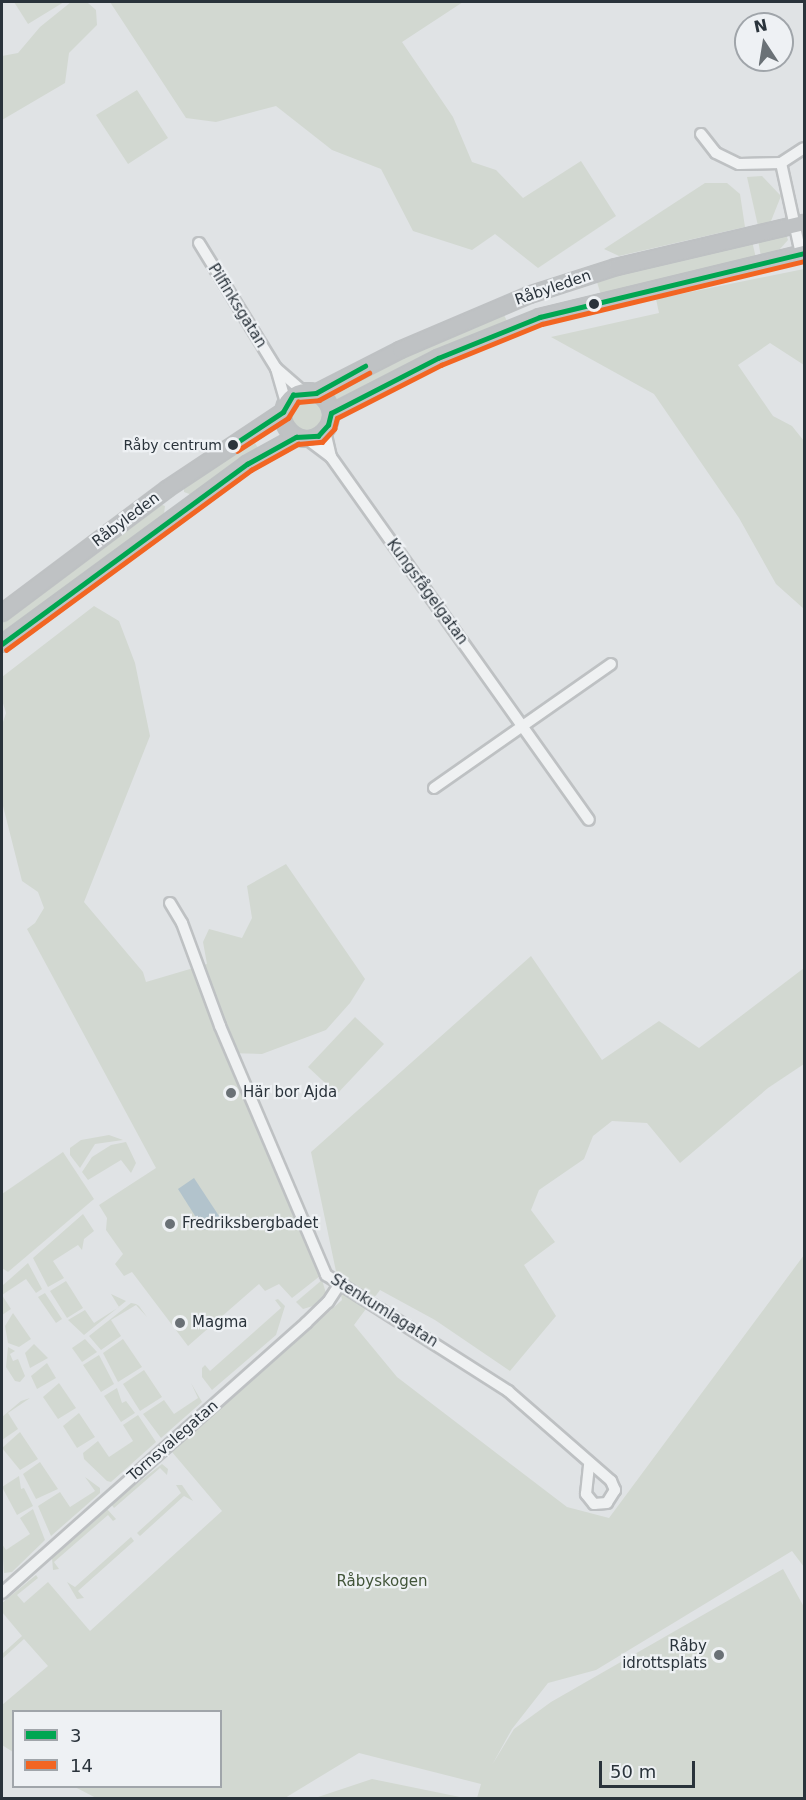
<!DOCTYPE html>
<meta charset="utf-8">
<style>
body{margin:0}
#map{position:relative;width:806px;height:1800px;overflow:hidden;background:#e0e3e5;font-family:"DejaVu Sans",sans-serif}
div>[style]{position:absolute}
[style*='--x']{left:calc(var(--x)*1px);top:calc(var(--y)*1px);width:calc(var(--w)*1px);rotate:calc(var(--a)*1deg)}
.green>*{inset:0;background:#d2d8d1}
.round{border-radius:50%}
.water>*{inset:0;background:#b2c3cc}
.roads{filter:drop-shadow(2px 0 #bec1c3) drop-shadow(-2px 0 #bec1c3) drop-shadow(0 2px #bec1c3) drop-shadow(0 -2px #bec1c3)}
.minor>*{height:10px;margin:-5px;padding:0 5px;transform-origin:5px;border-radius:5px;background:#eff1f2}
.secondary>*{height:14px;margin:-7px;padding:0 7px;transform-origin:7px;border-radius:7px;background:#bfc2c4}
.secondary>.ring{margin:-7px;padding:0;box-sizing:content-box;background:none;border:14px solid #bfc2c4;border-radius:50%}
.bus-1>*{height:4.5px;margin:-2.25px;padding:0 2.25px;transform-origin:2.25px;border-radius:2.25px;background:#00a651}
.bus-2>*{height:4.5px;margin:-2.25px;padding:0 2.25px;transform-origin:2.25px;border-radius:2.25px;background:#f26522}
.dots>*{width:16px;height:16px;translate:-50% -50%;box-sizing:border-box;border:3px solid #eef1f4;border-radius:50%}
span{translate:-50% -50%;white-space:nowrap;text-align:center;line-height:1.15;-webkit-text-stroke:4.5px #eef1f4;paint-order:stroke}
.bus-label{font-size:14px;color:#2a333b}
.right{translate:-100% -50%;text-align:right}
.street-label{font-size:15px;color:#2a333b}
.poi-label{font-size:15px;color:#2a333b}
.left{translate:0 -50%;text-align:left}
.park-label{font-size:15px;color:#425539}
.frame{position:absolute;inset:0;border:3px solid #2a333b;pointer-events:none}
.legend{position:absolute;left:12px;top:1710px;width:210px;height:78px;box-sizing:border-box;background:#eef1f4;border:2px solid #a0a5aa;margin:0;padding:8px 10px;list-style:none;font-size:18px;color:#2a333b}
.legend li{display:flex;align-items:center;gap:12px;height:30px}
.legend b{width:30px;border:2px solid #a0a5aa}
.north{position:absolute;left:734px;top:12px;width:60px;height:60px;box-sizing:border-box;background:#eef1f4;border:2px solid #a0a5aa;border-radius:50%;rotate:348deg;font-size:16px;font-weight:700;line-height:24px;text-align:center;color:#2a333b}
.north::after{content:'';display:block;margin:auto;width:21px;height:27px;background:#6a7176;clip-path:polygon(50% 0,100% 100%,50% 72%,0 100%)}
.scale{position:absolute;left:599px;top:1761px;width:96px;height:27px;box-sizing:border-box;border:3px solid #2a333b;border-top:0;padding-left:8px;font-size:18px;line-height:21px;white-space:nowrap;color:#2a333b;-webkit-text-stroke:4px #eef1f4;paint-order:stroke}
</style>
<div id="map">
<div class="green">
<i style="clip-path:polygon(14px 2px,64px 2px,28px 24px)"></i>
<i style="clip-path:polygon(71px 2px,88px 3px,96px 10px,97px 25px,69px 53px,65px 83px,2px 120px,2px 56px,18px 53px,40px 27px)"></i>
<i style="clip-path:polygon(110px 2px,463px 2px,402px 42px,453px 117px,472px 162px,496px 170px,523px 198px,581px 161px,616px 216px,538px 268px,495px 234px,472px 250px,413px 231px,381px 169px,332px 150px,276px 106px,216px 122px,186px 118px)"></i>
<i style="clip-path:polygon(137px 90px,168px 138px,128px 164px,96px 115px)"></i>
<i style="clip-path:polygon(762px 176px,781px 196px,771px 221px,758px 226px,747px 177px)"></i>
<i style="clip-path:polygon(705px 183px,727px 183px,740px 194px,745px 227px,619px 256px,604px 249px)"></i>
<i style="clip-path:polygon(786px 234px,788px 240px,780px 249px,761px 257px,758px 240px)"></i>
<i style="clip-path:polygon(752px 241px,756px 258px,601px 295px,596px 279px)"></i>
<i style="clip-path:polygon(804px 269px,804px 365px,770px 343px,738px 365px,773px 416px,792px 426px,804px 441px,804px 609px,776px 584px,739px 518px,654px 394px,551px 337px,659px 313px,656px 299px)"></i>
<i style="clip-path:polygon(502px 311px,508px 323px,438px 352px,337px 403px,332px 391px,392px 359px)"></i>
<i class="round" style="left:290px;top:398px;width:34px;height:34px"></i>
<i style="clip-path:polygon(252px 439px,259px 449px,192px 495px,184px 492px,184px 485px)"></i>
<i style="clip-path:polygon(157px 503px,165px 506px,164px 514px,2px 635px,2px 619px)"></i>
<i style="clip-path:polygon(94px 606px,119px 621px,135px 663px,150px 736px,84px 902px,143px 972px,146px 982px,207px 964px,203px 942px,209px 929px,242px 938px,252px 918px,247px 886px,286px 864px,365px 979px,350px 1003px,326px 1030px,262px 1054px,227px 1053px,312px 1246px,320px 1276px,292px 1298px,279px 1284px,265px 1291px,259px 1284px,188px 1346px,132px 1272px,124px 1276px,115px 1264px,123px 1254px,106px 1230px,107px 1218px,99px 1205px,156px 1168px,27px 929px,35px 923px,44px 908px,38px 892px,22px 881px,2px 802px,2px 725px,6px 713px,2px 700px,2px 677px)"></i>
<i style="clip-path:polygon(531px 956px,602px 1060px,659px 1021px,699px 1048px,804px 968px,804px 1064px,768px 1088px,680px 1163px,647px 1123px,612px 1121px,593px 1136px,584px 1159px,539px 1190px,531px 1210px,555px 1242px,524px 1265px,556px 1316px,510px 1371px,435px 1320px,380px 1290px,354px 1325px,397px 1377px,567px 1507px,609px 1518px,804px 1255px,804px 1567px,792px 1551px,596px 1670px,548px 1683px,512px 1729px,492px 1765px,514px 1729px,551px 1702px,783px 1569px,804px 1607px,804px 1798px,477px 1798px,481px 1784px,359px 1753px,285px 1798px,96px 1798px,75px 1787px,220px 1786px,220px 1712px,14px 1712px,13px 1752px,2px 1745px,2px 1705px,48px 1666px,24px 1639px,2px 1659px,2px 1654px,22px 1636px,2px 1612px,2px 1603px,36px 1575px,38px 1578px,17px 1595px,24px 1603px,48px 1582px,90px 1631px,222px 1511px,172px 1452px,342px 1300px,311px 1152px)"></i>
<i style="clip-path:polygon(355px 1017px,384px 1044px,337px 1094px,308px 1067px)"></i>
<i style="clip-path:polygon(109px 1135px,123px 1140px,95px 1144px,80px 1168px,70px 1155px,70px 1148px,81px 1140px)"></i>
<i style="clip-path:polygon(126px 1142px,136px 1163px,131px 1173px,121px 1160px,88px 1180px,82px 1172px,92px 1157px,111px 1145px)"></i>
<i style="clip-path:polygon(63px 1152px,94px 1199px,8px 1272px,2px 1268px,2px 1194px)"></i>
<i style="clip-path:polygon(83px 1214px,94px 1231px,84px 1239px,82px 1250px,78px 1245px,53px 1261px,64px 1278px,48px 1287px,33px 1258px)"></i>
<i style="clip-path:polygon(28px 1263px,42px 1289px,36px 1293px,26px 1279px,2px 1295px,11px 1309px,2px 1315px,2px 1286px)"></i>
<i style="clip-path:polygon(322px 1280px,326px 1293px,313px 1306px,303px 1309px,296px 1302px)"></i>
<i style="clip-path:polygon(66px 1281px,83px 1308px,67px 1318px,50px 1291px)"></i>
<i style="clip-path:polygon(45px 1293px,62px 1319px,56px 1323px,38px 1297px)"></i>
<i style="clip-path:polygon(111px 1294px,126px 1301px,84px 1335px,68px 1320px,85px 1310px,94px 1323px,119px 1307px)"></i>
<i style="clip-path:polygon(278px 1299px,285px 1306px,276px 1335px,212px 1390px,202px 1377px,202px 1368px,205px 1365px,210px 1371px,281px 1308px,275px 1300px)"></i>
<i style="clip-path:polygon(131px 1303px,136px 1304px,139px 1306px,147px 1317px,136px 1305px,111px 1320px,121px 1336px,101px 1350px,89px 1336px)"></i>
<i style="clip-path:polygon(13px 1313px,31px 1339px,19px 1347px,8px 1343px,5px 1326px)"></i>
<i style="clip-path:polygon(85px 1339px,97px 1352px,82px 1362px,72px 1348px)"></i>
<i style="clip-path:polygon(123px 1339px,142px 1367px,118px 1382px,103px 1353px)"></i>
<i style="clip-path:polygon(34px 1344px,48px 1358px,30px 1368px,25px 1353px)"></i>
<i style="clip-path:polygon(8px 1347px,15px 1351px,10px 1354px,13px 1361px,18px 1359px,25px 1376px,20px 1382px,15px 1381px,6px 1367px)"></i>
<i style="clip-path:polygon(99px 1355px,114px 1384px,101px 1392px,83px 1365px)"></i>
<i style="clip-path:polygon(47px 1363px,56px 1378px,37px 1389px,31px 1376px)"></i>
<i style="clip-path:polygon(144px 1370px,162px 1397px,140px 1411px,123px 1384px)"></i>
<i style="clip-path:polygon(59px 1383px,76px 1408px,58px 1419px,43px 1397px)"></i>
<i style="clip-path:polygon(191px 1383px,202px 1402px,161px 1438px,143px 1414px,164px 1400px,174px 1414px,198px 1398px)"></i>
<i style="clip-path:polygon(117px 1388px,122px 1403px,126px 1401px,135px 1413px,121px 1422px,104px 1396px)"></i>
<i style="clip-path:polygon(30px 1398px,8px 1413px,18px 1429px,2px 1440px,2px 1417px,21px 1401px)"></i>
<i style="clip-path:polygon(79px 1413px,95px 1437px,77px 1448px,63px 1426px)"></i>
<i style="clip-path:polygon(138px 1415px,156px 1442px,111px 1482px,107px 1481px,84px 1459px,83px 1453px,98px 1441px,109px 1457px,133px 1441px,123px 1425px)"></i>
<i style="clip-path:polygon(20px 1432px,38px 1459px,20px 1470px,2px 1448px)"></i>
<i style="clip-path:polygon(40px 1462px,58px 1489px,36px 1499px,23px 1474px)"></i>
<i style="clip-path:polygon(162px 1464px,168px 1469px,167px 1475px,160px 1468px,114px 1508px,111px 1504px)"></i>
<i style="clip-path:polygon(19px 1476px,21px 1489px,24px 1488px,33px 1506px,17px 1515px,2px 1487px)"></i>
<i style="clip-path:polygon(85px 1477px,100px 1488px,100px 1493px,51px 1536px,38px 1506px,60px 1492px,70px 1507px,95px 1491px)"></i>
<i style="clip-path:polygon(176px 1485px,182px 1485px,193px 1501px,184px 1496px,140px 1536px,137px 1533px,181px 1493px)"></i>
<i style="clip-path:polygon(33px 1509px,45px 1540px,12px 1572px,4px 1573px,2px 1544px,6px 1550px,30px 1534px,20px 1518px)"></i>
<i style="clip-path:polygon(107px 1509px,116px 1519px,113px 1521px,108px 1515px,54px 1562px,59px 1569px,53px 1570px,52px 1558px)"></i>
<i style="clip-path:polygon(131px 1537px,134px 1541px,78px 1591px,84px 1598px,77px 1599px,67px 1582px,75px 1587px)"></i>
<i style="clip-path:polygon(372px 1779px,465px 1798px,315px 1798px)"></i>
</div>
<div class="water">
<i style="clip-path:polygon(194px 1178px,221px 1219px,204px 1230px,178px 1189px)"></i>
</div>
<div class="roads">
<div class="minor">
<i style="--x:701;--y:134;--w:24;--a:52"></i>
<i style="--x:716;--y:153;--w:25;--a:26"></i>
<i style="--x:739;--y:164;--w:42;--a:-1.4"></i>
<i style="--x:781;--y:163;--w:27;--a:-33"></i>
<i style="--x:781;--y:163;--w:93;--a:77.6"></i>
<i style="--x:199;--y:243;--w:147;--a:58.4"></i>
<i style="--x:276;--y:368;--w:36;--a:74"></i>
<i style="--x:276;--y:368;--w:37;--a:41"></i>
<i style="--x:325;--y:431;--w:27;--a:77"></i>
<i style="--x:307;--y:439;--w:30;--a:37"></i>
<i style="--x:331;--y:457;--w:445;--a:54.6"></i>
<i style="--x:434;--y:788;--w:216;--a:-35"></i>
<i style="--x:170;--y:903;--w:23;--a:59"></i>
<i style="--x:182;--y:923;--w:110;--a:69.7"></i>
<i style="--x:220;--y:1026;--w:271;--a:66.9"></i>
<i style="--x:326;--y:1275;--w:216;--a:32.5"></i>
<i style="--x:508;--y:1391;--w:137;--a:41.1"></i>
<i style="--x:611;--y:1481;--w:10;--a:66"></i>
<i style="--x:615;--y:1490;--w:15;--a:122"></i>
<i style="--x:607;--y:1503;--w:13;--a:176"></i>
<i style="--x:594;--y:1504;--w:13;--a:-129"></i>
<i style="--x:586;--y:1494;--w:31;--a:-84"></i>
<i style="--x:2;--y:1593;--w:407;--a:-41.6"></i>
<i style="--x:306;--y:1323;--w:30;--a:-44"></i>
<i style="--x:328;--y:1302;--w:20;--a:-57"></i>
</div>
<div class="secondary">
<i class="ring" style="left:283px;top:391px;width:34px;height:34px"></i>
<i style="--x:316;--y:393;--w:94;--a:-27.1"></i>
<i style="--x:400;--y:350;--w:140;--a:-23.1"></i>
<i style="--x:529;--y:295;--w:91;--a:-17.8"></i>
<i style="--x:616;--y:267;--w:193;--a:-13.2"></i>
<i style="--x:331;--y:413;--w:120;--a:-27.2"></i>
<i style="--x:438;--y:358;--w:110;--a:-21.9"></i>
<i style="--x:540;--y:317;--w:272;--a:-13.6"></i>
<i style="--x:2;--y:613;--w:206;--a:-36.9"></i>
<i style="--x:167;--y:489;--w:139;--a:-33.6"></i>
<i style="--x:2;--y:644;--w:304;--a:-36.3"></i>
<i style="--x:247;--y:464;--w:56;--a:-28.9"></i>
</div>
</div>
<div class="bus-1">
<i style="--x:233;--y:445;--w:60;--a:-33.4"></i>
<i style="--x:283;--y:412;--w:20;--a:-60"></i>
<i style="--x:293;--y:395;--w:23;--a:-5"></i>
<i style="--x:316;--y:393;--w:56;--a:-28.9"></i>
<i style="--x:2;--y:644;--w:304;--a:-36.3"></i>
<i style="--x:247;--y:464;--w:56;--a:-28.9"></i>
<i style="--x:296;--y:437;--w:22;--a:-3"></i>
<i style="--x:318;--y:436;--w:15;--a:-48"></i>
<i style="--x:328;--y:425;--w:12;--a:-76"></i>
<i style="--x:331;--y:413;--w:120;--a:-27.2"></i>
<i style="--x:438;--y:358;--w:110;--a:-21.9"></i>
<i style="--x:540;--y:317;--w:272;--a:-13.6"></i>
</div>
<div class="bus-2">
<i style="--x:237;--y:451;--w:61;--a:-32.9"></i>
<i style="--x:288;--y:418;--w:19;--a:-58"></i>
<i style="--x:298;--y:402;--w:21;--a:-5"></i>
<i style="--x:319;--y:400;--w:57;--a:-28.4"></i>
<i style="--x:6;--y:650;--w:304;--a:-36.3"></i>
<i style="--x:251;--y:470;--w:54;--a:-29"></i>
<i style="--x:298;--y:444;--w:24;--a:-5"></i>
<i style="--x:322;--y:442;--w:18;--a:-47"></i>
<i style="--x:334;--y:429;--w:11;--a:-75"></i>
<i style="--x:337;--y:418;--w:117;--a:-27"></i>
<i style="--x:441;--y:365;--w:109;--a:-22.1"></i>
<i style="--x:542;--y:324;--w:269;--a:-13.5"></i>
</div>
<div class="dots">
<i style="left:594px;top:304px;background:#2a333b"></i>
<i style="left:233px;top:445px;background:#2a333b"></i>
<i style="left:231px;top:1093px;background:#6a7176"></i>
<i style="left:170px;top:1224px;background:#6a7176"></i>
<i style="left:180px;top:1323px;background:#6a7176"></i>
<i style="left:719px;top:1655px;background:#6a7176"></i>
</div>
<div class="bus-label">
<span class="right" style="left:222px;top:445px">Råby centrum</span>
</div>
<div class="street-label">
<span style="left:553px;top:288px;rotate:-19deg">Råbyleden</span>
<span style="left:237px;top:306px;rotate:58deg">Pilfinksgatan</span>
<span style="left:126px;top:520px;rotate:-37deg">Råbyleden</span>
<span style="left:427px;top:592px;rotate:54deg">Kungsfågelgatan</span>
<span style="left:384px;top:1311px;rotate:32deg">Stenkumlagatan</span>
<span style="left:173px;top:1441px;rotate:-41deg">Tornsvalegatan</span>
</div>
<div class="poi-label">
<span class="left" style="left:243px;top:1093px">Här bor Ajda</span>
<span class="left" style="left:182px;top:1224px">Fredriksbergbadet</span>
<span class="left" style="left:192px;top:1323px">Magma</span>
<span class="right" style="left:707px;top:1655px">Råby<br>idrottsplats</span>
</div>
<div class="park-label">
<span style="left:382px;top:1582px">Råbyskogen</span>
</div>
<div class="frame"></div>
<ul class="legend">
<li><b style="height:8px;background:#00a651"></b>3</li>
<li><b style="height:8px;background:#f26522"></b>14</li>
</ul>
<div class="north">N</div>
<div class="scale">50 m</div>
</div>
